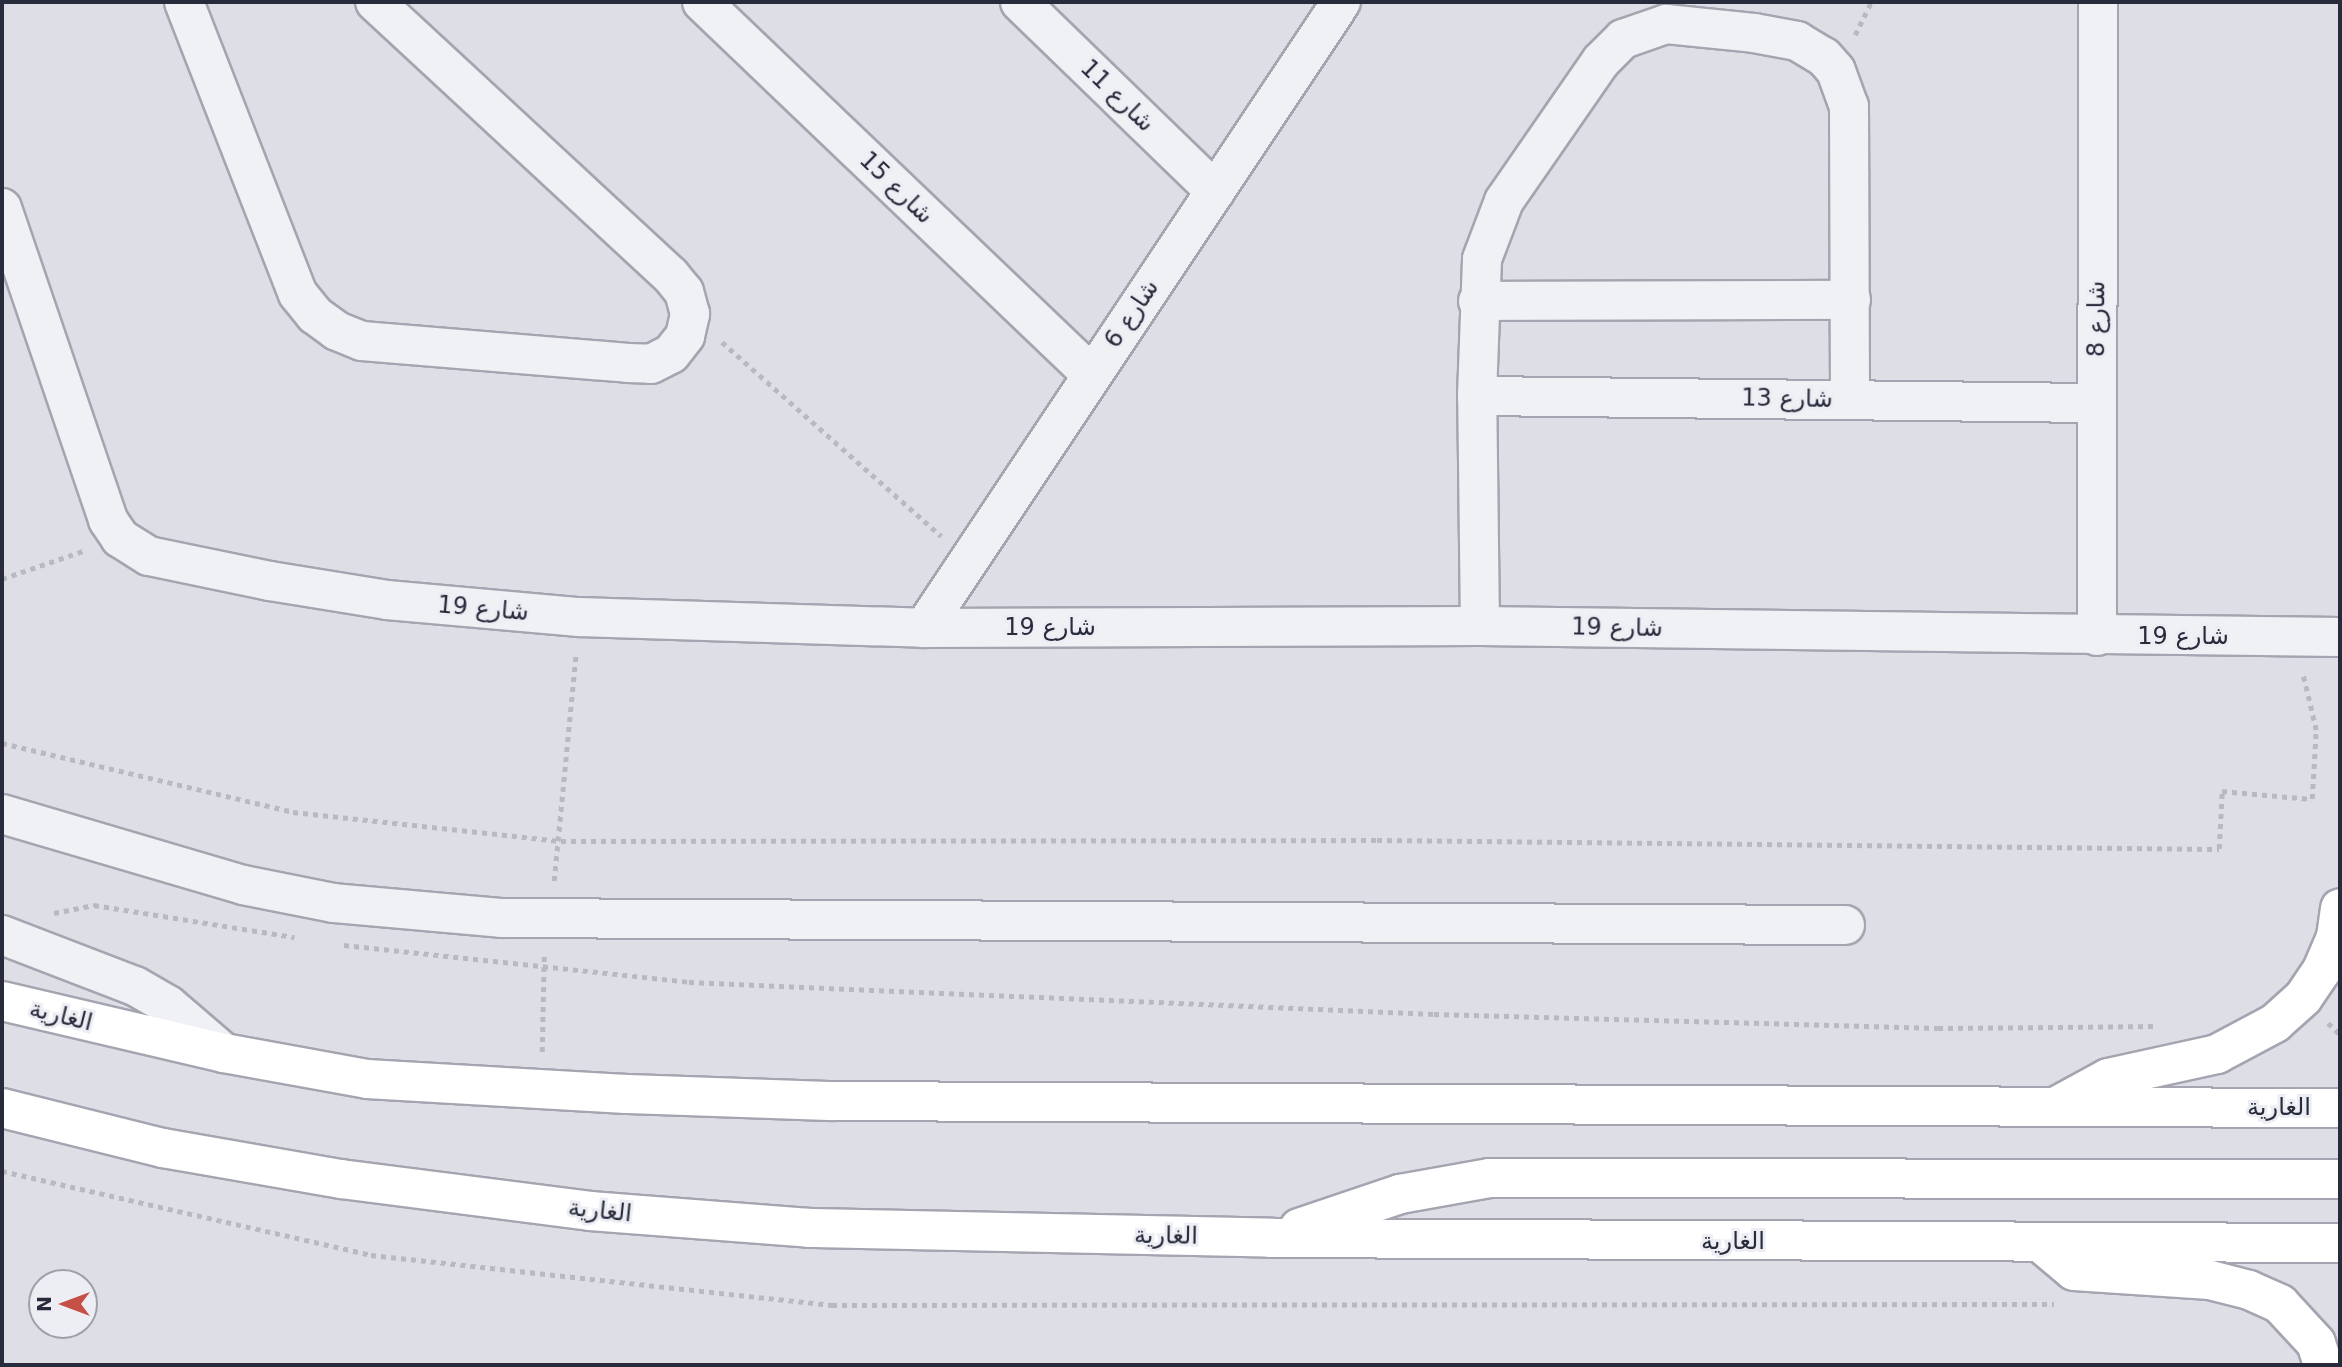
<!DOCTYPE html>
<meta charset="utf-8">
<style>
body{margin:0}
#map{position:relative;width:2342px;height:1367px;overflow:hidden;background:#dedfe6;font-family:"DejaVu Sans",Vazirmatn,sans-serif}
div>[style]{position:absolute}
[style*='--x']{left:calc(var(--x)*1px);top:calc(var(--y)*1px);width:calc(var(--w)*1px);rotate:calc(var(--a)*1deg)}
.path>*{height:4.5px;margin-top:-2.25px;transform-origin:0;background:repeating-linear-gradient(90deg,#b8bac1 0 5px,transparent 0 10px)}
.roads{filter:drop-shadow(2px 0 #a4a5b0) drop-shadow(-2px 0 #a4a5b0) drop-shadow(0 2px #a4a5b0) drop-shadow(0 -2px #a4a5b0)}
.minor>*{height:38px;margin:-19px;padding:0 19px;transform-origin:19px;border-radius:19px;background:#f0f1f5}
.major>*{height:38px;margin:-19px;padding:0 19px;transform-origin:19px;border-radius:19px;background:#fff}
span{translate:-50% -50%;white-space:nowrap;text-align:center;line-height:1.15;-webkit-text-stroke:6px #edeef4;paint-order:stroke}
.street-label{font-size:24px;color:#282b3c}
.frame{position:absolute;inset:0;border:4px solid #282b3c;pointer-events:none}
.north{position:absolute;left:28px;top:1269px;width:70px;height:70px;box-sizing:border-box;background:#edeef4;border:2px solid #9ea0aa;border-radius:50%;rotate:270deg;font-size:19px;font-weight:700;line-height:28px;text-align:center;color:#282b3c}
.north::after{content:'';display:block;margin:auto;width:24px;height:32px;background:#c64f48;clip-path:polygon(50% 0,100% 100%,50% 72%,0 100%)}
</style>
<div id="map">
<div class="path">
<i style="--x:1855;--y:35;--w:37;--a:-64"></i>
<i style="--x:722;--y:342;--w:293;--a:41.5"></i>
<i style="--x:2;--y:579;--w:86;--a:-19.1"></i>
<i style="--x:2;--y:743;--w:299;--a:13.3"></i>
<i style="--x:293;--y:812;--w:270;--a:6.2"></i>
<i style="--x:561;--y:841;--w:816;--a:-0.07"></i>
<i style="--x:1377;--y:840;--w:842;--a:0.61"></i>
<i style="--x:2219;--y:849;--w:58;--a:-87"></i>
<i style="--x:2222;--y:791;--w:90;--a:5.1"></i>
<i style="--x:2312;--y:799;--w:69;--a:-86.7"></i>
<i style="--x:2316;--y:730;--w:57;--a:-103.3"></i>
<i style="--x:554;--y:881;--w:229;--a:-84.5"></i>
<i style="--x:54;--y:913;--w:41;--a:-11.3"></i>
<i style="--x:94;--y:905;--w:203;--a:9.1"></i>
<i style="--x:344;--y:945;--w:347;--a:6.1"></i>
<i style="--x:689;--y:982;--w:746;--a:2.46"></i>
<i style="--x:1434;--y:1014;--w:504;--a:1.59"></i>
<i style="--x:1938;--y:1028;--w:218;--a:-0.5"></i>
<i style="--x:2328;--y:1023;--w:16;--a:43"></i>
<i style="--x:542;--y:1052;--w:96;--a:-88.8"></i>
<i style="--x:2;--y:1171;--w:378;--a:12.8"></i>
<i style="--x:371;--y:1255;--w:464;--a:6.2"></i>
<i style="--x:832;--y:1305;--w:1222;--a:-0.05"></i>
</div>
<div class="roads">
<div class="minor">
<i style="--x:184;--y:2;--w:313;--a:68.7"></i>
<i style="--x:298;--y:294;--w:27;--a:51"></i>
<i style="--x:315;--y:315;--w:27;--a:36"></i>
<i style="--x:337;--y:331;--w:27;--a:22"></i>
<i style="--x:362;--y:341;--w:267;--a:4.7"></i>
<i style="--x:628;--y:363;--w:23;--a:2"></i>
<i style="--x:651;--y:364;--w:22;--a:-27"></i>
<i style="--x:671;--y:354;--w:23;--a:-52"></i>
<i style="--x:685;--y:336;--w:23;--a:-77"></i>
<i style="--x:690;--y:314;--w:23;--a:-105"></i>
<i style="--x:684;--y:292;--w:22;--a:-129"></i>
<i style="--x:670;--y:275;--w:402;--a:-137.2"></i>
<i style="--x:702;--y:2;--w:538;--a:43.72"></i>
<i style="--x:1020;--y:2;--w:272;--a:44.1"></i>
<i style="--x:2;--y:208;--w:330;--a:71.2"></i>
<i style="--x:108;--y:520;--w:22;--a:56"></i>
<i style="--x:120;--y:538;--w:34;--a:32"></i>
<i style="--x:149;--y:556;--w:124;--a:11.7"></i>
<i style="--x:270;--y:581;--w:119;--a:9.2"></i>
<i style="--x:387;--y:600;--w:193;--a:5.1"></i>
<i style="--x:579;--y:617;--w:345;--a:1.8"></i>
<i style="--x:924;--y:628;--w:556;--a:-0.21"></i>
<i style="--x:1480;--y:626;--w:860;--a:0.73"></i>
<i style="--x:1478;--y:301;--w:373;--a:-0.2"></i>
<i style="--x:1477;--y:396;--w:620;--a:0.65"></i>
<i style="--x:1480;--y:626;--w:230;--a:-90.7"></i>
<i style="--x:1477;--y:396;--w:137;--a:-87.9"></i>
<i style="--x:1482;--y:259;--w:62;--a:-69.2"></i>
<i style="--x:1504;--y:201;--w:170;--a:-55.3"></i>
<i style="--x:1601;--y:61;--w:31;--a:-45"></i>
<i style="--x:1623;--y:39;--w:46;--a:-19.2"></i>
<i style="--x:1666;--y:24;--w:88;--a:5.8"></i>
<i style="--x:1754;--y:33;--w:44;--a:10.5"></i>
<i style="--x:1797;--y:41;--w:31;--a:31"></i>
<i style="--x:1824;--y:57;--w:18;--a:49"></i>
<i style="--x:1836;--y:71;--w:37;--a:70"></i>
<i style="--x:1849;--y:106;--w:293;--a:89.8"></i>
<i style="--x:924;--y:628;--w:752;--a:-56.33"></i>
<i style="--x:2097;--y:636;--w:634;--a:-89.91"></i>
<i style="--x:2;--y:814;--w:251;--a:16.4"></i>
<i style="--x:243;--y:885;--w:93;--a:11.2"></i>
<i style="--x:334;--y:903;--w:168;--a:5.1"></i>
<i style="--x:501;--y:918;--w:1344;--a:0.3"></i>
<i style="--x:2;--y:935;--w:142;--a:21"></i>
<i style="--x:135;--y:986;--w:38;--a:30"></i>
<i style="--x:168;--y:1005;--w:74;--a:40.6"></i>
</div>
<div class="major">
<i style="--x:2;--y:1001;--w:228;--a:13.2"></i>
<i style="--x:224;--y:1053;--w:145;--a:10.3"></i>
<i style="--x:367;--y:1079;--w:259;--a:3.3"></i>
<i style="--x:626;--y:1094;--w:205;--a:2"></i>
<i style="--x:831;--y:1101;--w:1509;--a:0.27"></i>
<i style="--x:2057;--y:1106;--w:58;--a:-28.8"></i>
<i style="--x:2108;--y:1078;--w:112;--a:-12.4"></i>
<i style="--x:2217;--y:1054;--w:66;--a:-28.1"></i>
<i style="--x:2275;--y:1023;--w:38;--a:-42"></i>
<i style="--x:2303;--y:998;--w:34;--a:-56"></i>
<i style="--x:2322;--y:970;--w:36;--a:-67"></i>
<i style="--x:2336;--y:937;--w:29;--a:-82"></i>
<i style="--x:2;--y:1108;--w:166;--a:14"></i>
<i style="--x:163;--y:1148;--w:181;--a:9.9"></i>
<i style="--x:341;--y:1179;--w:251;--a:7.3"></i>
<i style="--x:590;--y:1211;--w:220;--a:4.4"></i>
<i style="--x:809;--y:1228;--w:461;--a:1.2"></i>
<i style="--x:1270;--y:1238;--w:1070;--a:0.27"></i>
<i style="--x:1299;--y:1228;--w:107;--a:-18.6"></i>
<i style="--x:1400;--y:1194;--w:91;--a:-10.1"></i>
<i style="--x:1490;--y:1178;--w:850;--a:0.07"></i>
<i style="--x:2043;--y:1245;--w:40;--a:40"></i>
<i style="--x:2074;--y:1271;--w:136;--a:3.8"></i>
<i style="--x:2210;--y:1280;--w:40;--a:14.4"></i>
<i style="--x:2249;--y:1290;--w:34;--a:24"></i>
<i style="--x:2280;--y:1304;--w:53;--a:47.3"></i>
<i style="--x:2316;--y:1343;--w:23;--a:72"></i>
</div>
</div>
<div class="street-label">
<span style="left:1117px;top:96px;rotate:44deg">شارع 11</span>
<span style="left:896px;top:188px;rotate:44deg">شارع 15</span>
<span style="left:1132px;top:314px;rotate:-56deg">شارع 6</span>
<span style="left:2097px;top:319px;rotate:-90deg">شارع 8</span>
<span style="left:1787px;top:399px;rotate:1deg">شارع 13</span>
<span style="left:483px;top:609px;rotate:5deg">شارع 19</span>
<span style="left:1050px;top:628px">شارع 19</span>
<span style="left:1617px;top:628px;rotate:1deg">شارع 19</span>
<span style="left:2183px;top:637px">شارع 19</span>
<span style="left:61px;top:1016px;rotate:14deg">الغارية</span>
<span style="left:2279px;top:1108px">الغارية</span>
<span style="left:600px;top:1211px;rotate:6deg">الغارية</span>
<span style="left:1166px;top:1236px;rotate:1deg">الغارية</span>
<span style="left:1733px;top:1242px">الغارية</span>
</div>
<div class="frame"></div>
<div class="north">N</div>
</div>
